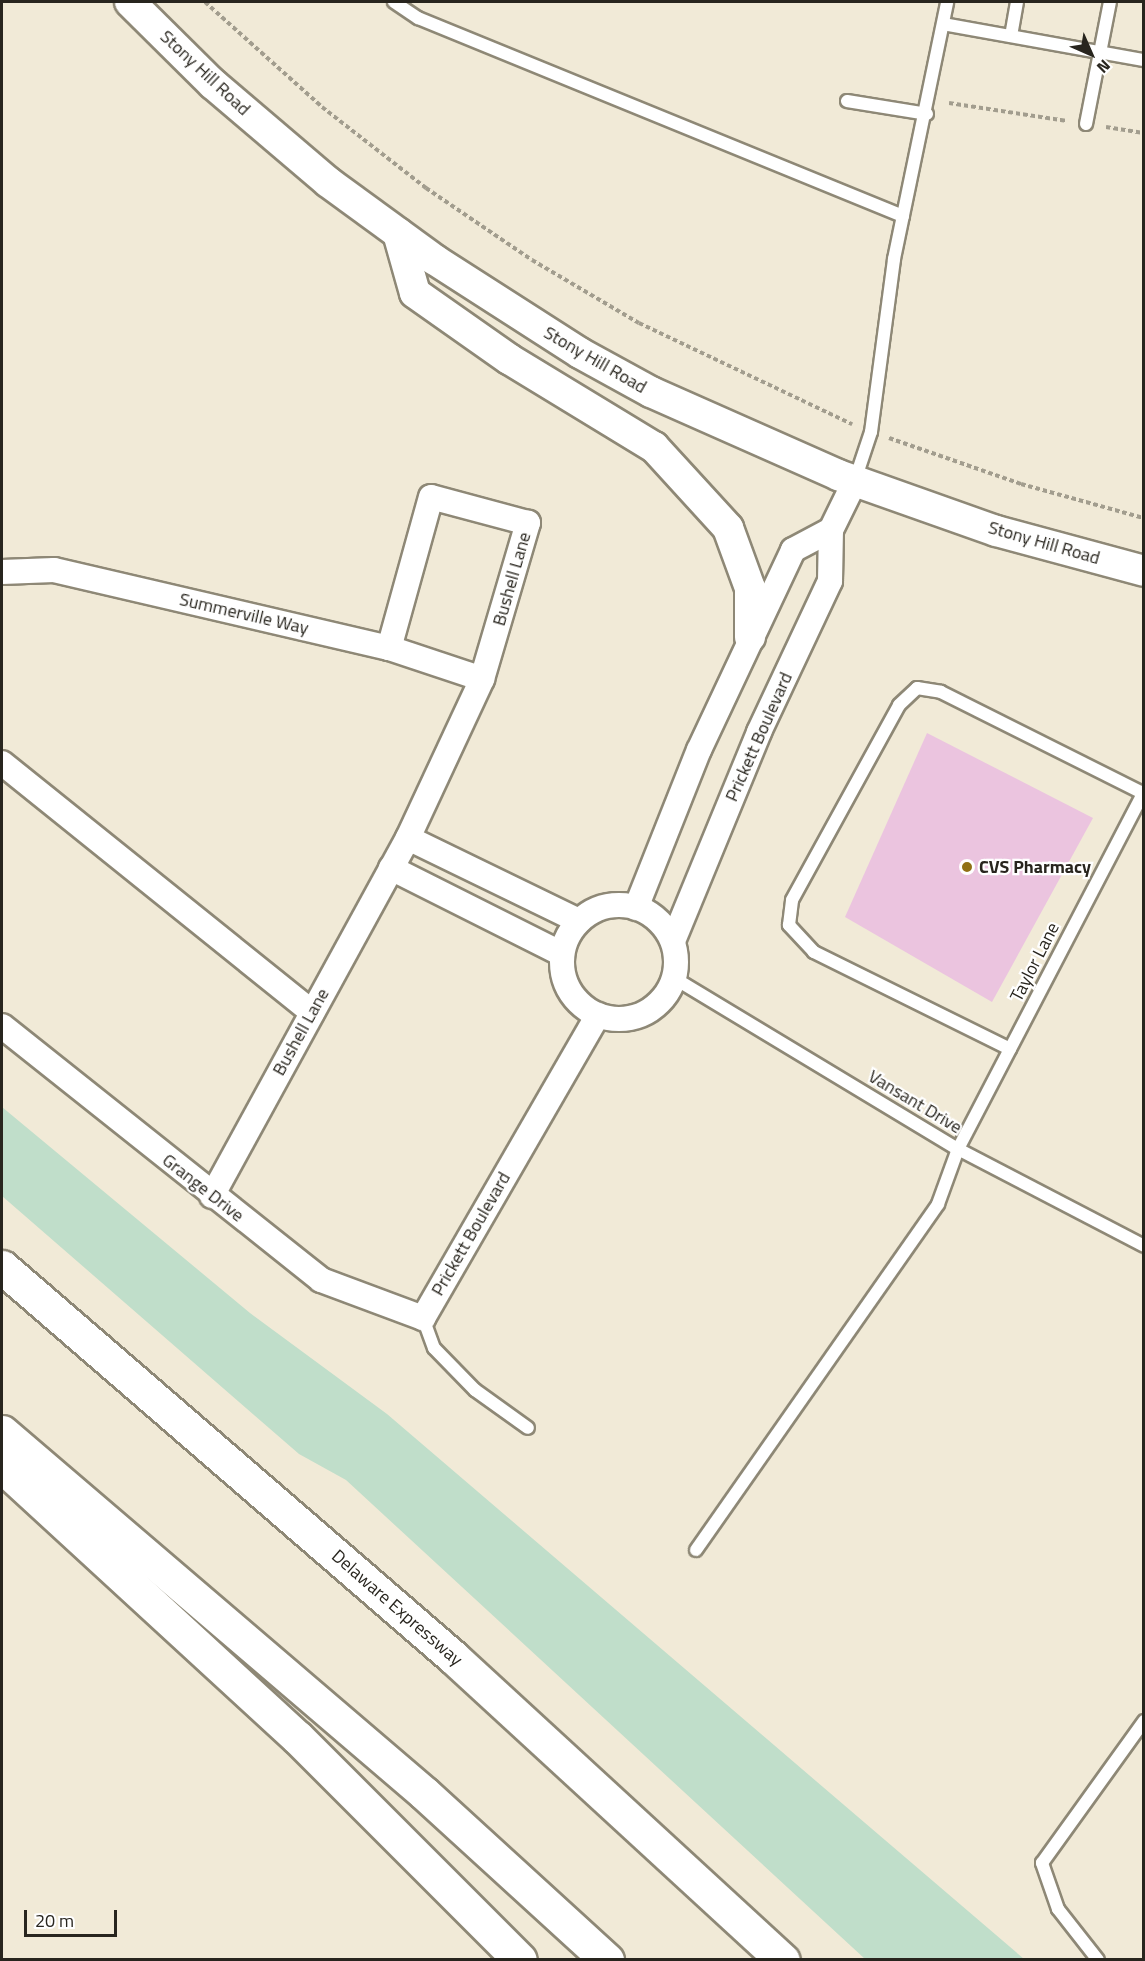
<!DOCTYPE html>
<style>
body{margin:0}
#map{position:relative;width:1145px;height:1961px;overflow:hidden;background:#f1ead7;font-family:"Titillium Web",sans-serif}
div>[style]{position:absolute}
[style*='--x']{left:calc(var(--x)*1px);top:calc(var(--y)*1px);width:calc(var(--w)*1px);rotate:calc(var(--a)*1deg)}
.green>*{inset:0;background:#c0deca}
.building>*{inset:0;background:#ebc4df}
.path>*{height:4px;margin-top:-2px;transform-origin:0;background:repeating-linear-gradient(90deg,#a29d8e 0 4.5px,transparent 0 7.5px)}
.roads{filter:drop-shadow(2px 0 #8e8876) drop-shadow(-2px 0 #8e8876) drop-shadow(0 2px #8e8876) drop-shadow(0 -2px #8e8876)}
.service>*{height:12px;margin:-6px;padding:0 6px;transform-origin:6px;border-radius:6px;background:#fff}
.minor>*{height:24px;margin:-12px;padding:0 12px;transform-origin:12px;border-radius:12px;background:#fff}
.minor>.ring{margin:-12px;padding:0;box-sizing:content-box;background:none;border:24px solid #fff;border-radius:50%}
.tertiary>*{height:30px;margin:-15px;padding:0 15px;transform-origin:15px;border-radius:15px;background:#fff}
.motorway>*{height:33px;margin:-16.5px;padding:0 16.5px;transform-origin:16.5px;border-radius:16.5px;background:#fff}
.dots>*{width:16px;height:16px;translate:-50% -50%;box-sizing:border-box;border:3px solid #fff;border-radius:50%}
span{translate:-50% -50%;white-space:nowrap;text-align:center;line-height:1.15;-webkit-text-stroke:4.5px #fff;paint-order:stroke}
.street-label{font-size:18px;color:#28251e}
.poi-label{font-size:18px;color:#28251e;font-weight:700}
.left{translate:0 -50%;text-align:left}
.frame{position:absolute;inset:0;border:3px solid #28251e;pointer-events:none}
.north{position:absolute;left:1061px;top:24px;width:60px;height:60px;-webkit-text-stroke:4px #fff;paint-order:stroke;rotate:135deg;font-size:16px;font-weight:700;line-height:24px;text-align:center;color:#28251e}
.north::after{content:'';display:block;margin:auto;width:21px;height:27px;background:#28251e;clip-path:polygon(50% 0,100% 100%,50% 72%,0 100%)}
.scale{position:absolute;left:24px;top:1910px;width:93px;height:27px;box-sizing:border-box;border:3px solid #28251e;border-top:0;padding-left:8px;font-size:18px;line-height:21px;white-space:nowrap;color:#28251e;-webkit-text-stroke:4px #fff;paint-order:stroke}
</style>
<div id="map">
<div class="green">
<i style="clip-path:polygon(2px 1107px,250px 1313px,387px 1414px,1024px 1959px,865px 1959px,346px 1480px,299px 1454px,2px 1196px)"></i>
</div>
<div class="building">
<i style="clip-path:polygon(927px 733px,1093px 818px,992px 1002px,845px 917px)"></i>
</div>
<div class="path">
<i style="--x:205;--y:2;--w:157;--a:41.9"></i>
<i style="--x:322;--y:107;--w:132;--a:37.9"></i>
<i style="--x:426;--y:188;--w:128;--a:34.2"></i>
<i style="--x:532;--y:260;--w:124;--a:30.5"></i>
<i style="--x:639;--y:323;--w:236;--a:25.4"></i>
<i style="--x:949;--y:103;--w:118;--a:8.7"></i>
<i style="--x:1106;--y:127;--w:38;--a:9"></i>
<i style="--x:889;--y:438;--w:140;--a:19.2"></i>
<i style="--x:1021;--y:484;--w:128;--a:15.5"></i>
</div>
<div class="roads">
<div class="service">
<i style="--x:394;--y:2;--w:29;--a:34"></i>
<i style="--x:418;--y:18;--w:524;--a:22.21"></i>
<i style="--x:943;--y:24;--w:204;--a:10.2"></i>
<i style="--x:1011;--y:36;--w:35;--a:-80"></i>
<i style="--x:847;--y:101;--w:81;--a:9.2"></i>
<i style="--x:1086;--y:124;--w:124;--a:-78.9"></i>
<i style="--x:855;--y:480;--w:51;--a:-71.6"></i>
<i style="--x:871;--y:432;--w:175;--a:-82.4"></i>
<i style="--x:894;--y:259;--w:262;--a:-78.3"></i>
<i style="--x:674;--y:978;--w:332;--a:31.1"></i>
<i style="--x:958;--y:1149;--w:210;--a:27.5"></i>
<i style="--x:1010;--y:1049;--w:219;--a:-153.7"></i>
<i style="--x:814;--y:952;--w:37;--a:-133"></i>
<i style="--x:789;--y:925;--w:25;--a:-83"></i>
<i style="--x:792;--y:900;--w:222;--a:-61.2"></i>
<i style="--x:899;--y:705;--w:25;--a:-43"></i>
<i style="--x:917;--y:688;--w:24;--a:9"></i>
<i style="--x:941;--y:692;--w:226;--a:26.6"></i>
<i style="--x:423;--y:1318;--w:32;--a:70"></i>
<i style="--x:434;--y:1348;--w:59;--a:45.7"></i>
<i style="--x:475;--y:1390;--w:65;--a:35.6"></i>
<i style="--x:696;--y:1550;--w:422;--a:-55"></i>
<i style="--x:938;--y:1204;--w:59;--a:-70"></i>
<i style="--x:958;--y:1149;--w:403;--a:-62.5"></i>
<i style="--x:1098;--y:1960;--w:65;--a:-128.1"></i>
<i style="--x:1058;--y:1909;--w:49;--a:-109.2"></i>
<i style="--x:1042;--y:1863;--w:175;--a:-54.3"></i>
</div>
<div class="minor">
<i style="--x:2;--y:572;--w:52;--a:-2.2"></i>
<i style="--x:54;--y:570;--w:344;--a:13.1"></i>
<i style="--x:389;--y:648;--w:98;--a:18.4"></i>
<i style="--x:2;--y:763;--w:398;--a:38.8"></i>
<i style="--x:408;--y:838;--w:190;--a:25.9"></i>
<i style="--x:391;--y:868;--w:191;--a:26.7"></i>
<i class="ring" style="left:562px;top:905px;width:90px;height:90px"></i>
<i style="--x:636;--y:908;--w:170;--a:-68.3"></i>
<i style="--x:699;--y:750;--w:221;--a:-64.8"></i>
<i style="--x:793;--y:550;--w:43;--a:-27.8"></i>
<i style="--x:673;--y:941;--w:226;--a:-67.6"></i>
<i style="--x:759;--y:732;--w:167;--a:-64.8"></i>
<i style="--x:830;--y:581;--w:51;--a:-88.9"></i>
<i style="--x:831;--y:530;--w:55;--a:-63.9"></i>
<i style="--x:2;--y:1026;--w:408;--a:38.5"></i>
<i style="--x:321;--y:1280;--w:109;--a:20.4"></i>
<i style="--x:423;--y:1318;--w:350;--a:-60"></i>
<i style="--x:212;--y:1196;--w:408;--a:-61.3"></i>
<i style="--x:408;--y:838;--w:175;--a:-65"></i>
<i style="--x:482;--y:679;--w:163;--a:-73.6"></i>
<i style="--x:528;--y:523;--w:100;--a:-165"></i>
<i style="--x:431;--y:497;--w:157;--a:105.5"></i>
</div>
<div class="tertiary">
<i style="--x:130;--y:2;--w:117;--a:44.7"></i>
<i style="--x:213;--y:84;--w:151;--a:40.4"></i>
<i style="--x:328;--y:182;--w:132;--a:36.1"></i>
<i style="--x:435;--y:260;--w:172;--a:32.7"></i>
<i style="--x:580;--y:353;--w:81;--a:28.8"></i>
<i style="--x:651;--y:392;--w:205;--a:23.9"></i>
<i style="--x:838;--y:475;--w:168;--a:19.5"></i>
<i style="--x:996;--y:531;--w:153;--a:15.1"></i>
<i style="--x:398;--y:233;--w:62;--a:74.2"></i>
<i style="--x:415;--y:293;--w:115;--a:35.1"></i>
<i style="--x:509;--y:359;--w:170;--a:31.3"></i>
<i style="--x:654;--y:447;--w:110;--a:47.6"></i>
<i style="--x:728;--y:528;--w:64;--a:69.9"></i>
<i style="--x:750;--y:588;--w:49;--a:90"></i>
</div>
<div class="motorway">
<i style="--x:2;--y:1267;--w:596;--a:40.85"></i>
<i style="--x:453;--y:1657;--w:448;--a:42.6"></i>
<i style="--x:2;--y:1432;--w:555;--a:40.55"></i>
<i style="--x:424;--y:1793;--w:248;--a:42.4"></i>
<i style="--x:2;--y:1466;--w:401;--a:42.6"></i>
<i style="--x:297;--y:1737;--w:315;--a:45"></i>
</div>
</div>
<div class="dots">
<i style="left:967px;top:867px;background:#917015"></i>
</div>
<div class="street-label">
<span style="left:205px;top:73px;rotate:43deg">Stony Hill Road</span>
<span style="left:595px;top:360px;rotate:30deg">Stony Hill Road</span>
<span style="left:1044px;top:543px;rotate:16deg">Stony Hill Road</span>
<span style="left:512px;top:579px;rotate:-74deg">Bushell Lane</span>
<span style="left:244px;top:614px;rotate:13deg">Summerville Way</span>
<span style="left:759px;top:737px;rotate:-66deg">Prickett Boulevard</span>
<span style="left:1035px;top:962px;rotate:-63deg">Taylor Lane</span>
<span style="left:301px;top:1032px;rotate:-61deg">Bushell Lane</span>
<span style="left:915px;top:1102px;rotate:31deg">Vansant Drive</span>
<span style="left:203px;top:1188px;rotate:38deg">Grange Drive</span>
<span style="left:471px;top:1234px;rotate:-60deg">Prickett Boulevard</span>
<span style="left:397px;top:1608px;rotate:41deg">Delaware Expressway</span>
</div>
<div class="poi-label">
<span class="left" style="left:979px;top:867px">CVS Pharmacy</span>
</div>
<div class="frame"></div>
<div class="north">N</div>
<div class="scale">20 m</div>
</div>
